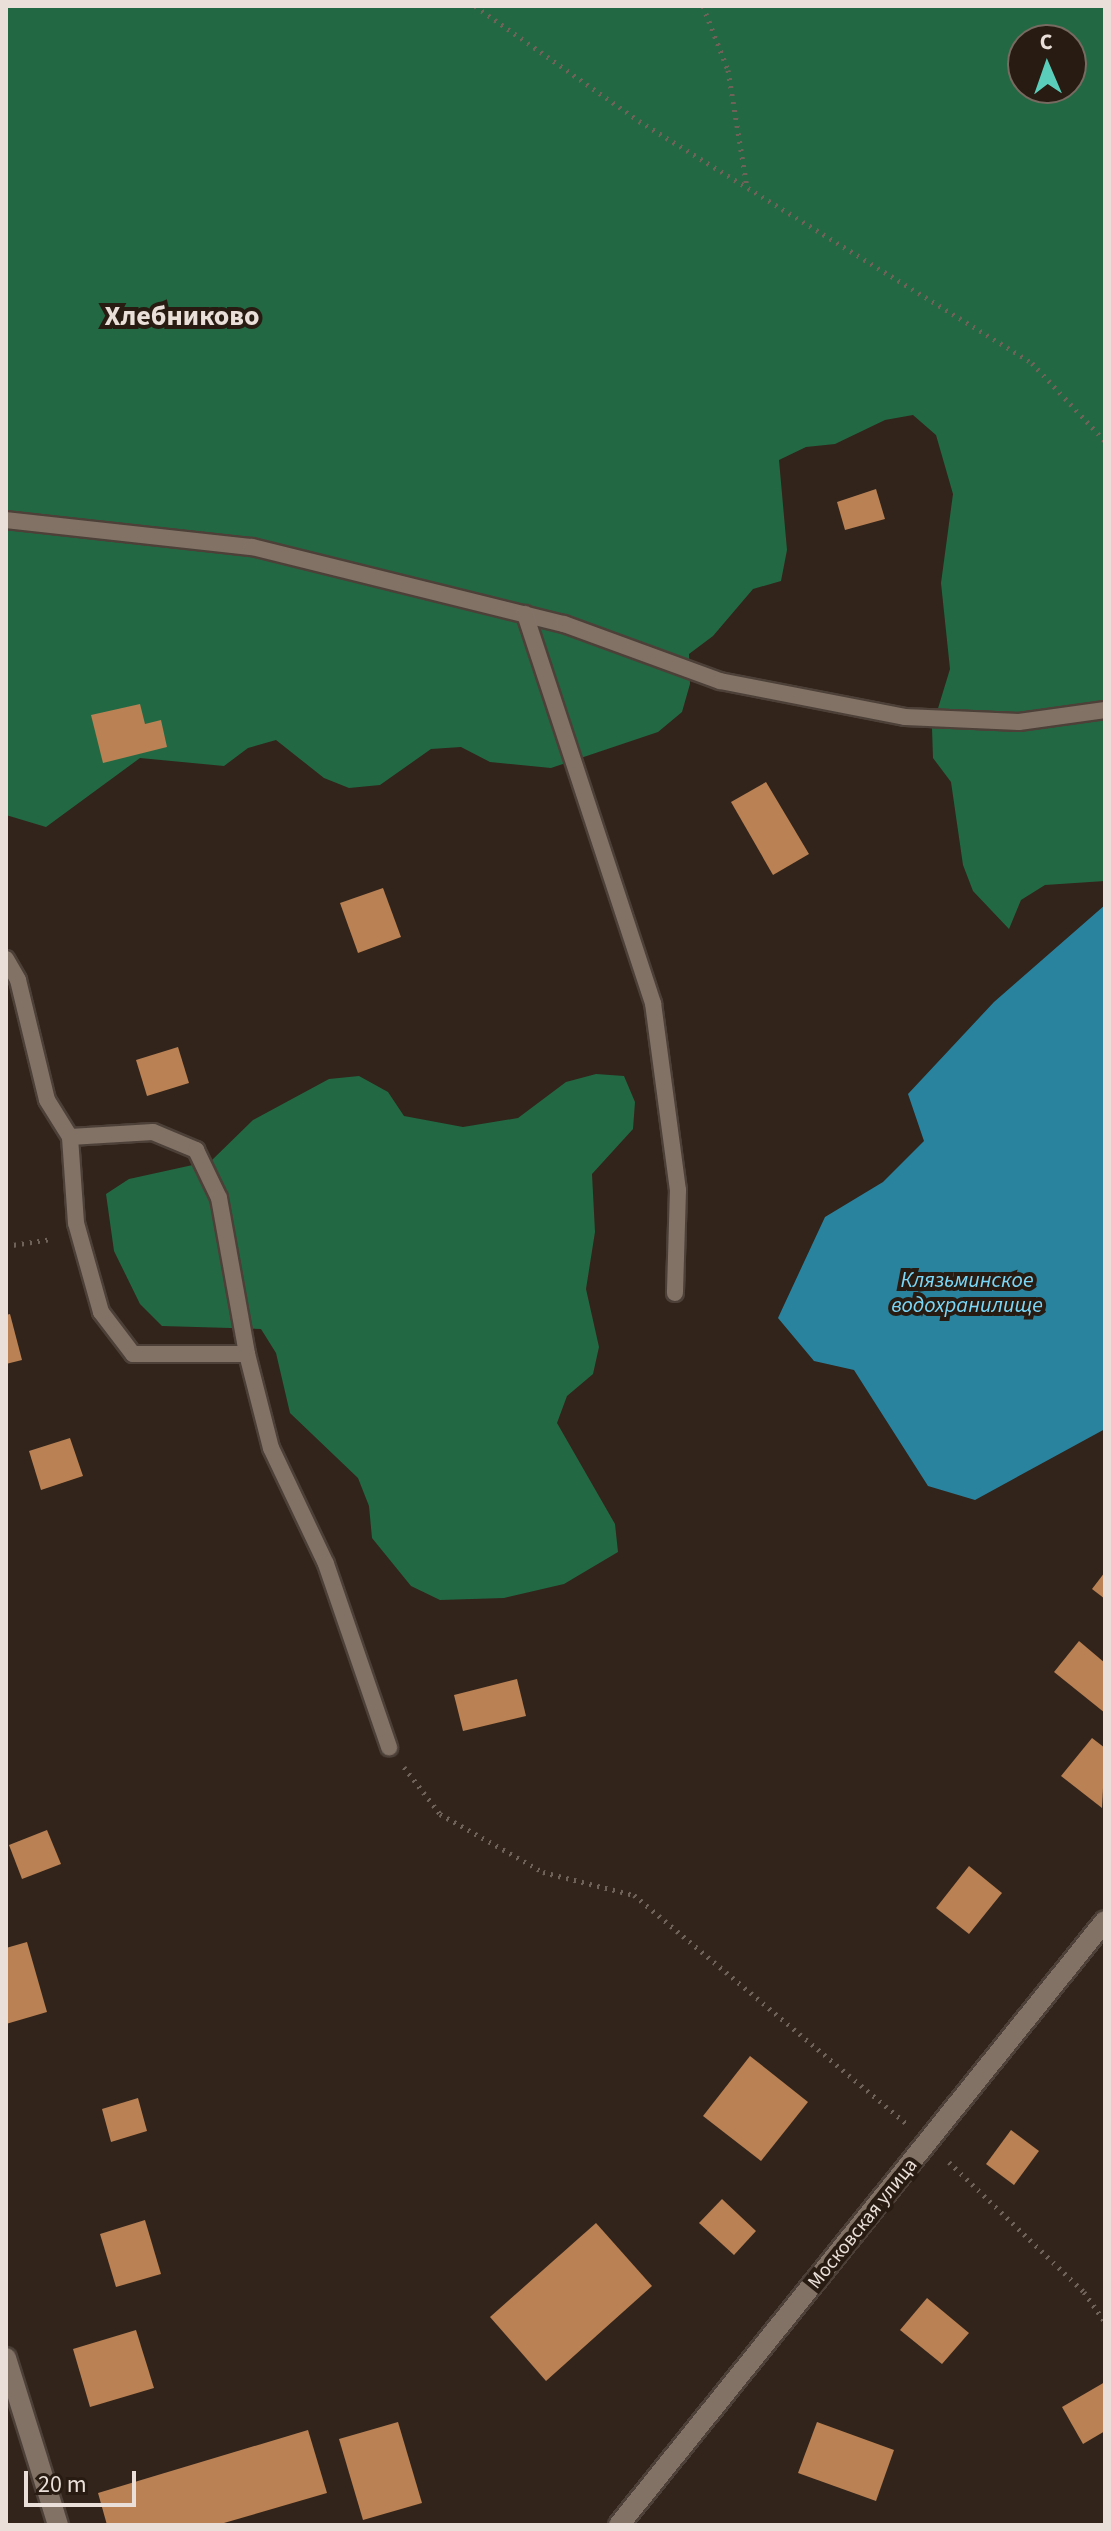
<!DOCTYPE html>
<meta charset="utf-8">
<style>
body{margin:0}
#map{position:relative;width:1111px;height:2531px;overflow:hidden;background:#32241a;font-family:"Source Sans 3",sans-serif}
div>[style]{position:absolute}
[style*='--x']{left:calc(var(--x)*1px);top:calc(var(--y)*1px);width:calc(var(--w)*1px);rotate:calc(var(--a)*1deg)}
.forest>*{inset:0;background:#226843}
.water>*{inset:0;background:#29839f}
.building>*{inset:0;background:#ba8154}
.path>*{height:5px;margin-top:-2.5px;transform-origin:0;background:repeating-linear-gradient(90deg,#6f6259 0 2px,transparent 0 8px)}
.roads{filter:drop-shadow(2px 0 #4c4038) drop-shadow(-2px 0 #4c4038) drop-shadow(0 2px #4c4038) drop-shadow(0 -2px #4c4038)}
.lane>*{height:16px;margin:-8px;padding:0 8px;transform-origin:8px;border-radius:8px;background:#827266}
.street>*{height:20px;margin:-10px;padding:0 10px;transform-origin:10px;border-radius:10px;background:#827266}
span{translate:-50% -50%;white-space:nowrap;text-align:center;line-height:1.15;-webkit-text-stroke:8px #281b11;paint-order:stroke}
.street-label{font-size:20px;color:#eae0d9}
.water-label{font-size:22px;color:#7bd7f7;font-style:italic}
.district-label{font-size:28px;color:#eae0d9;font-weight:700}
.frame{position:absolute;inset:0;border:8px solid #eae0d9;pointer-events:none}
.north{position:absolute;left:1007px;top:24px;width:80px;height:80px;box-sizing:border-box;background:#281b11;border:2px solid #766a61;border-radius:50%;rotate:358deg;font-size:22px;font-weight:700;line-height:32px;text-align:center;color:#eae0d9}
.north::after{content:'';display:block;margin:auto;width:28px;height:36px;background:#5bcebb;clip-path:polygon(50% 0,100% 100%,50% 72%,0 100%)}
.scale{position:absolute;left:24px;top:2471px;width:112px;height:36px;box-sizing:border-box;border:4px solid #eae0d9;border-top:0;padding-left:10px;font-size:24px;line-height:28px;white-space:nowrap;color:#eae0d9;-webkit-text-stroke:6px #281b11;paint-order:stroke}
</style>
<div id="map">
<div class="forest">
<i style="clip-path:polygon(evenodd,6px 6px,1105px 6px,1105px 881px,1045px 885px,1021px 900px,1009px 929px,973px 891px,963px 865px,951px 782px,933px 758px,932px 728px,950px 669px,941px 583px,953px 494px,936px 435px,913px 415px,885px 420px,835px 444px,806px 447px,779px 460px,787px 550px,781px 581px,753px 589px,713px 636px,689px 654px,690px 684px,682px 712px,658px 732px,551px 768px,490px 762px,461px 747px,431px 749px,380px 785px,349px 788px,324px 778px,276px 740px,248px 748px,224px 766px,140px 758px,46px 827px,6px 815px,6px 6px,1023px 40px,1071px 40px,1071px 88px,1023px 88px,1023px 40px)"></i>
<i style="clip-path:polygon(596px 1074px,624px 1076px,635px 1102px,633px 1129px,592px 1174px,595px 1232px,586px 1289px,599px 1347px,593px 1374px,567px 1396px,557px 1423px,615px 1524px,618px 1552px,564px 1584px,504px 1598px,440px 1600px,411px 1586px,372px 1538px,369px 1506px,358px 1478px,290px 1413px,276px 1353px,261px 1329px,162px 1326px,140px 1304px,114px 1251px,106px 1194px,129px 1179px,211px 1161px,253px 1120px,329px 1079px,359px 1076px,388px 1092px,404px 1116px,463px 1127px,518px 1118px,566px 1082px)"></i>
</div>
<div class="water">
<i style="clip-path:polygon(1105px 905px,1105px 1429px,975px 1500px,928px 1486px,854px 1370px,814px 1361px,778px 1318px,825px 1217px,883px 1182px,924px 1141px,908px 1094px,994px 1002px)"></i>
</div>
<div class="building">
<i style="clip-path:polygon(876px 489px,885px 519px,845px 530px,837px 502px)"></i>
<i style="clip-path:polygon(140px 704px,145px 724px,161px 720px,167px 747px,103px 763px,91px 715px)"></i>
<i style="clip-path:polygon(766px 782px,809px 854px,773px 875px,731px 802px)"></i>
<i style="clip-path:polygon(383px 888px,401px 937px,358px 953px,340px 903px)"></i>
<i style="clip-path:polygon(178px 1047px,189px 1083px,147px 1096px,136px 1060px)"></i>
<i style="clip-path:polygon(10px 1314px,22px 1360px,6px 1364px,6px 1315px)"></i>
<i style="clip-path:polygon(70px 1438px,83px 1476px,41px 1490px,29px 1451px)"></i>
<i style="clip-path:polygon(1105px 1572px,1105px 1599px,1092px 1589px)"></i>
<i style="clip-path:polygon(1079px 1641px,1105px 1663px,1105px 1713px,1054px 1672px)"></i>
<i style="clip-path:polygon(517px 1679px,526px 1716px,463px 1731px,454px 1695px)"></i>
<i style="clip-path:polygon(1092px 1738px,1105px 1748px,1102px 1808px,1061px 1776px)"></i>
<i style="clip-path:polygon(47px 1830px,61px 1864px,22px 1879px,9px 1845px)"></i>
<i style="clip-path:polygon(969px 1866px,1002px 1893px,969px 1934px,936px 1908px)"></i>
<i style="clip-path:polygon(27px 1942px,47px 2012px,6px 2024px,6px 1948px)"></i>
<i style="clip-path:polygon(750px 2056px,808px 2102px,761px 2161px,703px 2116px)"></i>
<i style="clip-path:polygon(138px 2098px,147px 2131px,111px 2142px,102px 2109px)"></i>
<i style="clip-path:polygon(1011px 2130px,1039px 2151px,1014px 2185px,986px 2164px)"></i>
<i style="clip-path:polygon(722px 2199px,756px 2231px,734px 2255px,699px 2223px)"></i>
<i style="clip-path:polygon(145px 2220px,161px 2274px,116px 2287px,100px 2234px)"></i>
<i style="clip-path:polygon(596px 2223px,652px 2286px,546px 2381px,490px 2317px)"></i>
<i style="clip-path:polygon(927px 2298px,969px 2333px,942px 2364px,900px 2330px)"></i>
<i style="clip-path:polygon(136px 2330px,154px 2388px,90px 2407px,73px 2349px)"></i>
<i style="clip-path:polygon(1105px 2382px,1105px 2431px,1083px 2444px,1062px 2407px)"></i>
<i style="clip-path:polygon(398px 2422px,422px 2503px,363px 2520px,339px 2439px)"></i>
<i style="clip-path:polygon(817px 2422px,894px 2450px,876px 2501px,798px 2473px)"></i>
<i style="clip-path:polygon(308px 2430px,327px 2493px,217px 2525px,107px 2525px,98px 2493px)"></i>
</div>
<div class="path">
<i style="--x:475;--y:6;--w:200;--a:35"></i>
<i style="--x:639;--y:121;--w:462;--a:31.6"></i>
<i style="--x:1032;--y:363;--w:107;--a:46.9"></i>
<i style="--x:703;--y:6;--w:69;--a:68.7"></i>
<i style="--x:728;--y:70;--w:119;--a:80.8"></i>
<i style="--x:6;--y:1246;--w:47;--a:-8.7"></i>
<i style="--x:404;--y:1767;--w:59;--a:52.5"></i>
<i style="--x:440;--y:1814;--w:118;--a:29.4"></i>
<i style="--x:543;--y:1872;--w:94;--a:14.2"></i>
<i style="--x:634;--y:1895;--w:355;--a:40"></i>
<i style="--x:949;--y:2162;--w:187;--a:43.9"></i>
<i style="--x:1084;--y:2292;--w:37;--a:55"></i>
</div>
<div class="roads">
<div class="lane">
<i style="--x:6;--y:520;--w:247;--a:6.3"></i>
<i style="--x:252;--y:547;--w:321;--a:13.9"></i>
<i style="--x:564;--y:624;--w:166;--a:20.1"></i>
<i style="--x:720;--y:681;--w:188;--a:11"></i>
<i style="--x:905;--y:717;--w:114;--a:2.5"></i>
<i style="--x:1019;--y:722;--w:87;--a:-7.9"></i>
<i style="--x:525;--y:614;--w:410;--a:71.8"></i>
<i style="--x:653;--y:1003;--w:189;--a:82.4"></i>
<i style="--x:678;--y:1190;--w:103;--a:91.7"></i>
<i style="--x:6;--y:959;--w:24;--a:60"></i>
<i style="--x:18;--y:980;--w:123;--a:76.4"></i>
<i style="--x:47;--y:1100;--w:44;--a:58.1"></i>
<i style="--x:70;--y:1137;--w:83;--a:-3.4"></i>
<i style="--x:153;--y:1132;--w:47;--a:22.7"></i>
<i style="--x:196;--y:1150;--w:53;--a:64.4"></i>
<i style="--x:219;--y:1198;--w:158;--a:79.8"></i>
<i style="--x:247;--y:1354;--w:114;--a:180"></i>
<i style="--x:133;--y:1354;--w:53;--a:-127.3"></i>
<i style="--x:101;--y:1312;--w:92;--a:-105.7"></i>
<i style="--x:76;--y:1223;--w:86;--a:-94"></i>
<i style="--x:247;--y:1354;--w:97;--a:75.7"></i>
<i style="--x:271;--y:1448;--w:128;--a:64.6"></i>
<i style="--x:326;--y:1564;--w:194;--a:71"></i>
</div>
<div class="street">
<i style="--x:6;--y:2358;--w:175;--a:72.7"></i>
<i style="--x:619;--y:2525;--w:775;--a:-51.18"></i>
</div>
</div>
<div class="street-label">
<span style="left:863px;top:2224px;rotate:-51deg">Московская улица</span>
</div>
<div class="water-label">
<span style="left:967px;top:1293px">Клязьминское<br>водохранилище</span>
</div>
<div class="district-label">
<span style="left:182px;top:316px">Хлебниково</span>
</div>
<div class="frame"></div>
<div class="north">С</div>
<div class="scale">20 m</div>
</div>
